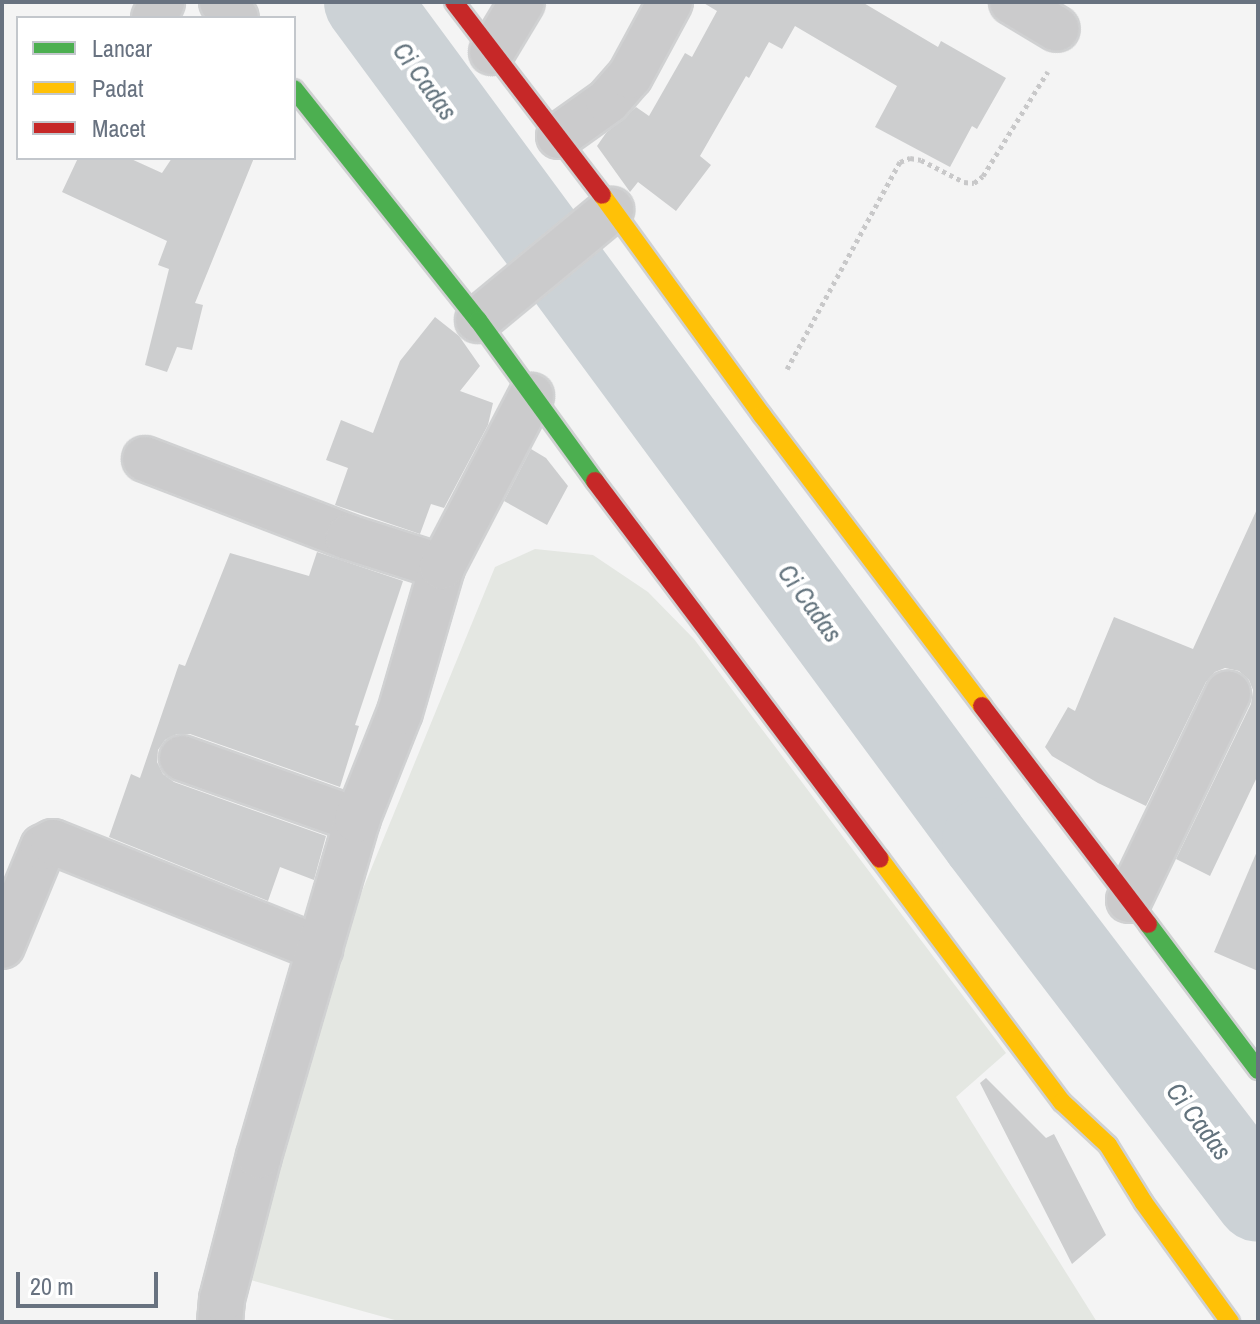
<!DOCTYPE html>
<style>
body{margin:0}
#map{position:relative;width:1260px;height:1324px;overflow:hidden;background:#f4f4f4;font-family:"Archivo Narrow",sans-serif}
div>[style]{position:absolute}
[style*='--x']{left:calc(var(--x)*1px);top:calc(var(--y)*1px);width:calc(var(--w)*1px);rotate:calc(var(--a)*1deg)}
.green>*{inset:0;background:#e4e7e2}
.river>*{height:86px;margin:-43px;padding:0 43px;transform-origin:43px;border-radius:43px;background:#ccd2d6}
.building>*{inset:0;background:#cdcecf}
.path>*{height:5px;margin-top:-2.5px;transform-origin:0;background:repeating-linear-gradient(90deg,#c8c8c9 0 4px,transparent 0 8px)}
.roads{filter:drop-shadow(2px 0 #d0d1d2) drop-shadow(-2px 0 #d0d1d2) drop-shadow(0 2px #d0d1d2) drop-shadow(0 -2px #d0d1d2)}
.street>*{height:44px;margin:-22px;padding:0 22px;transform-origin:22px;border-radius:22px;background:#cbcbcc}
.fast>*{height:18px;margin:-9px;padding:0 9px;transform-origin:9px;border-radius:9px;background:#4caf50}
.slow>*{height:18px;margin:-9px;padding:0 9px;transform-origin:9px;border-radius:9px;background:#ffc107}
.jam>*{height:18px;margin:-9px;padding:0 9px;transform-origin:9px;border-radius:9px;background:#c62828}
span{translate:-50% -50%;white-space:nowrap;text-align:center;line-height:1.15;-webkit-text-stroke:8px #fff;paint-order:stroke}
.water-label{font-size:26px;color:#63737d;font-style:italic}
.frame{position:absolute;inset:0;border:4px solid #687280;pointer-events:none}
.legend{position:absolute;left:16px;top:16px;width:280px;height:144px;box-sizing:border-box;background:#fff;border:2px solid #c3c7cc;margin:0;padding:10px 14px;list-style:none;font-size:24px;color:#687280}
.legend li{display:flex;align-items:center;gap:16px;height:40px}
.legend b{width:40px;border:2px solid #c3c7cc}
.scale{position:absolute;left:16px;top:1272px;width:142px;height:36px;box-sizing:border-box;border:4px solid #687280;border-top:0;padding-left:10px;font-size:24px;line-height:28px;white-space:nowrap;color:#687280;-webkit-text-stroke:6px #fff;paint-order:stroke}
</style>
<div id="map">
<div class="green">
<i style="clip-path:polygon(535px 549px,593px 555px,648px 592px,694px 639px,1006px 1053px,956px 1097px,1097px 1322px,402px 1322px,243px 1278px,335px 957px,495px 567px)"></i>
</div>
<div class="river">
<i style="--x:367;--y:2;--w:1041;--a:53.59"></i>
<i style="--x:985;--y:840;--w:451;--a:52.7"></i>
</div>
<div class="building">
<i style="clip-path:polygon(702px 2px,862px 2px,938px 47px,941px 41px,1006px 78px,977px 129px,972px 126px,950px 167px,875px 127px,897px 86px,795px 26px,782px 49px,769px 42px,749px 78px,746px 76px,700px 156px,711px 165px,676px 211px,638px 182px,630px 192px,597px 146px,606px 133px,636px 107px,649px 116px,685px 53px,692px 57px,717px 11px)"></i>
<i style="clip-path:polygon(78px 158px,129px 158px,162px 173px,172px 158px,254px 158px,195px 303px,203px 305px,192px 350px,177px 347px,167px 372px,145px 365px,169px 269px,158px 265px,167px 241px,62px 192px)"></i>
<i style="clip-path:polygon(435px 317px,459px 336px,480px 366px,460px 391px,493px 403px,488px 425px,444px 508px,431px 504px,420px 534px,335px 505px,348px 468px,326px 460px,341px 420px,373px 433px,400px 361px)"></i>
<i style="clip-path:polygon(531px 449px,546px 458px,568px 486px,547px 525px,504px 501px)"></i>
<i style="clip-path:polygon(1258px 507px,1258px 775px,1210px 876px,1176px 859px,1251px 704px,1253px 690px,1249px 680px,1239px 671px,1225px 668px,1215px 672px,1206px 682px,1146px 806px,1098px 783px,1052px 756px,1045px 747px,1068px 707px,1075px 711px,1114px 617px,1193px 649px)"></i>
<i style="clip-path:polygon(317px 552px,403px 581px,355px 725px,359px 726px,340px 787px,190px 734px,177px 734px,165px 740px,158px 750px,157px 762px,163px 774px,174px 782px,326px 836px,314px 880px,280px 867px,268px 901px,109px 837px,131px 774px,140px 778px,179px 664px,185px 666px,230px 553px,309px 576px)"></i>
<i style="clip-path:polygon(1258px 849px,1258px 971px,1214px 952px)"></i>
<i style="clip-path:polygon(986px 1078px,1046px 1138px,1054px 1134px,1106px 1235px,1072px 1264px,980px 1083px)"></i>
</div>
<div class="path">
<i style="--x:787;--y:369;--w:236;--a:-61.4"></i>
<i style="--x:900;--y:162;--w:11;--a:-22"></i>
<i style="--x:910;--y:158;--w:11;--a:10"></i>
<i style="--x:921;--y:160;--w:48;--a:27.1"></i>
<i style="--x:964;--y:182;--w:10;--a:6"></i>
<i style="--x:974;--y:183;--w:11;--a:-38"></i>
<i style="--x:983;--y:176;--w:123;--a:-58.2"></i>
</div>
<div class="roads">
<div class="street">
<i style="--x:222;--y:2;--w:21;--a:49"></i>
<i style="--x:1012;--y:2;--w:52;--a:31"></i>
<i style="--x:154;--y:18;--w:18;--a:-63"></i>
<i style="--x:492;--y:52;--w:58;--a:-59"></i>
<i style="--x:559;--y:136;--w:60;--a:-35.5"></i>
<i style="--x:608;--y:101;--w:33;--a:-49"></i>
<i style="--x:630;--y:76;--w:84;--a:-61.6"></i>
<i style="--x:478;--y:320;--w:173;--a:-39.6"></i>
<i style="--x:145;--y:459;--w:217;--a:21"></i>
<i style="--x:348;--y:537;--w:99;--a:17.7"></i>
<i style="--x:182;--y:758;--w:186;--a:19.5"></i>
<i style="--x:1129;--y:900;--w:229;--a:-64.4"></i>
<i style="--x:2;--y:946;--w:107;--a:-67.5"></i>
<i style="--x:43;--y:847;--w:11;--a:-27"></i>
<i style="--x:53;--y:842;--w:288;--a:21.8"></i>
<i style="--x:220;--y:1322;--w:23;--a:-85"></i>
<i style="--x:222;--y:1299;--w:148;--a:-75.5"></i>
<i style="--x:259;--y:1156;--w:350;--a:-73.7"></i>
<i style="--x:357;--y:820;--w:116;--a:-68.3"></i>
<i style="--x:400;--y:712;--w:151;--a:-73.8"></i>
<i style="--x:442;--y:567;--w:193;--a:-62.5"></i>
</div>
<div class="fast">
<i style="--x:294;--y:89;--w:295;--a:51.5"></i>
<i style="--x:478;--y:320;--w:199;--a:54"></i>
<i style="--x:1148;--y:924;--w:183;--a:53"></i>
</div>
<div class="slow">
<i style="--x:602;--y:195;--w:272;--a:54"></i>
<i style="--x:762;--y:415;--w:365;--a:52.9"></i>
<i style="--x:880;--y:859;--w:304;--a:53.2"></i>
<i style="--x:1062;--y:1102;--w:63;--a:43.1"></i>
<i style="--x:1108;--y:1145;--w:68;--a:58.2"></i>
<i style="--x:1144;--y:1203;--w:147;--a:54.1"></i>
</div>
<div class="jam">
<i style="--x:454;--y:2;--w:243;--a:52.5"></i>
<i style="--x:595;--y:481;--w:473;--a:53"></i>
<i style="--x:982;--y:706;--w:274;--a:52.7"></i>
</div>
</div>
<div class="water-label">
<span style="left:425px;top:81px;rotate:54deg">Ci Cadas</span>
<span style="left:810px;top:603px;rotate:54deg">Ci Cadas</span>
<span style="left:1199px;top:1121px;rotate:53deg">Ci Cadas</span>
</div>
<div class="frame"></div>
<ul class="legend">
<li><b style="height:10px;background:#4caf50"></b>Lancar</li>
<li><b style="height:10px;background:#ffc107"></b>Padat</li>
<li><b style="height:10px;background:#c62828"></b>Macet</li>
</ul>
<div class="scale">20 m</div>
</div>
